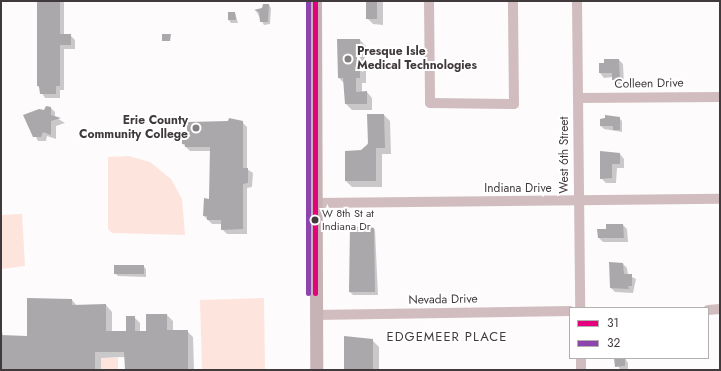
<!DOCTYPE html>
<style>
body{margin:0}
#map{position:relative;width:721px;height:371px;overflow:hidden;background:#fdfbfc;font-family:Jost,sans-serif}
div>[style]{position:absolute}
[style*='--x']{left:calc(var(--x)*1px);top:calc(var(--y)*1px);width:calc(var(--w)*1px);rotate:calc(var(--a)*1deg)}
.green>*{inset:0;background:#fde5dd}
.shadow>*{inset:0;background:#0003}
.building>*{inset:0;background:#aba8ab}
.minor>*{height:10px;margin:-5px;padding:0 5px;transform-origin:5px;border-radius:5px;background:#d1bdbf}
.major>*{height:13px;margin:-6.5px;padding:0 6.5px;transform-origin:6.5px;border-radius:6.5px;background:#c7b3b5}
.bus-1>*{height:5px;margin:-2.5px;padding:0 2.5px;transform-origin:2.5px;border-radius:2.5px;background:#e5007d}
.bus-2>*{height:5px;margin:-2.5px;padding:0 2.5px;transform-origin:2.5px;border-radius:2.5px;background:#8e44ad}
.dots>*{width:11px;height:11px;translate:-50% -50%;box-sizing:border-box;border:2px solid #fff;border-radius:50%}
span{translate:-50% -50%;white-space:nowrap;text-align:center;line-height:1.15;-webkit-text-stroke:4px #fff;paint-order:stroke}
.bus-label{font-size:11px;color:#413a3c}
.left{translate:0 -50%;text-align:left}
.poi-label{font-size:12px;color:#413a3c;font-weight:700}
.right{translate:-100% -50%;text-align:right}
.street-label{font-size:12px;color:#413a3c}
.neighbourhood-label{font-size:13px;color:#413a3c;letter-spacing:1px}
.frame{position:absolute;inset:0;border:2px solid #413a3c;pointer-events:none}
.legend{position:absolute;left:569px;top:307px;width:140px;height:52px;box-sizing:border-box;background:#fff;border:1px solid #b3b0b1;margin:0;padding:5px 7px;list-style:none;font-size:12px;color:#413a3c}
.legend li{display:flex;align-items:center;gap:8px;height:20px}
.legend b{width:20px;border:1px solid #b3b0b1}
</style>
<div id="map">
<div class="green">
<i style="clip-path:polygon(128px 156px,150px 162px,171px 179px,182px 199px,185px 235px,112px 233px,108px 229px,108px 157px)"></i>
<i style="clip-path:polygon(22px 214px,25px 266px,1px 269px,1px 215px)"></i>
<i style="clip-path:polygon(264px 298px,265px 370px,202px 370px,200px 300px)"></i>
<i style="clip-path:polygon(101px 358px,118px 358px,118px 370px,101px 370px)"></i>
</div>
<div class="shadow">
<i style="clip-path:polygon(38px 1px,64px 1px,64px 35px,70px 35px,75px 40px,75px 49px,64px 49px,64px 90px,60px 90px,60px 98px,45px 98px,38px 86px)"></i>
<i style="clip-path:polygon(367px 1px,383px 1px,383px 25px,373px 24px,367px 18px)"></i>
<i style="clip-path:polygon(269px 5px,271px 8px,270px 24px,264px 25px,256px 11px)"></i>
<i style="clip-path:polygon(235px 13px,238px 23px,231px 23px,229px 20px)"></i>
<i style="clip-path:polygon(360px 40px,366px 46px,366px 83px,362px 83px,362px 92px,367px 92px,372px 98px,372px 110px,352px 110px,346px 104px,345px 84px,339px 78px)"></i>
<i style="clip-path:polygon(619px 60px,623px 64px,624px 84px,618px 84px,613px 77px,604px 78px,600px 73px,605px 64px)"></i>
<i style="clip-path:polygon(51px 108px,55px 112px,55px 117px,65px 123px,56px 126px,56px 139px,47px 136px,46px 141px,38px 141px,25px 115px)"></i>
<i style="clip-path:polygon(384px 115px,390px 121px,391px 154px,382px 154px,382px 187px,352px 187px,346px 181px)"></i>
<i style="clip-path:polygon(606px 116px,619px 118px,622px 121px,622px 132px,604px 129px,601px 126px)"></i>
<i style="clip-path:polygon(242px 122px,247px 127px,247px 169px,253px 173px,252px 187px,247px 188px,247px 234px,227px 234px,222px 229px,222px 224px,212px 224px,204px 216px,210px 200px,211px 151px,190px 151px,183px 144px,188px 135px)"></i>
<i style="clip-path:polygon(601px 152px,620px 154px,624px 159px,624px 168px,617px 168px,616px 183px,606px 183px,601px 178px)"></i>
<i style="clip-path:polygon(623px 225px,627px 229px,628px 242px,603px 242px,599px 238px,607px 230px)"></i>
<i style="clip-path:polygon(351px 227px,372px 227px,375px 230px,378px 295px,353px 295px,350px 292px)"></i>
<i style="clip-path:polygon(623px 264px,627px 268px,628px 275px,636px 279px,633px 293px,615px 292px,611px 288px)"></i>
<i style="clip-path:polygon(143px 266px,146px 269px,146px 277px,118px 276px,115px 273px)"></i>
<i style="clip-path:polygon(72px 300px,77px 306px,106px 305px,112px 312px,112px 332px,127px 332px,134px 317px,140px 323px,140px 332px,147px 332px,167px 315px,173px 321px,173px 331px,187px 331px,193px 337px,194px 370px,126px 370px,125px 357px,101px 358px,101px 370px,1px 370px,1px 326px,3px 336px,28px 337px)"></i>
<i style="clip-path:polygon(372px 340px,379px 347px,379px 370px,345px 370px)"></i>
<i style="clip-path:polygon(615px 358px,625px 358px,628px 363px,628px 370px,620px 370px)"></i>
</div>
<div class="building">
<i style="clip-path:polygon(37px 1px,60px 1px,60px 34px,71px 34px,71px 45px,60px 45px,60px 86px,56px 86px,56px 94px,40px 94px,39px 86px,37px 86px)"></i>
<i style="clip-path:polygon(366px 1px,377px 1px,377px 19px,366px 19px)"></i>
<i style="clip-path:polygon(263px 4px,269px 4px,268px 22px,260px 22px,259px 12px,254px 10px,262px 8px)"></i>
<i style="clip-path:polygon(228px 12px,235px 12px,236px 20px,228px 20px)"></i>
<i style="clip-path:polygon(162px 34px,171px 34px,170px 41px,162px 41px)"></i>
<i style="clip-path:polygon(337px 39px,360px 39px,360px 78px,356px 78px,356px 92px,367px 91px,367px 104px,345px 104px,343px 78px,338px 78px)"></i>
<i style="clip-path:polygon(604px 59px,619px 59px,620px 80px,612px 80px,612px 73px,599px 73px,599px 63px,604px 63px)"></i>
<i style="clip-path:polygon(46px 106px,51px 107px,51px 115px,61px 118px,51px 121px,51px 135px,43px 132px,41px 137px,33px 137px,23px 115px,39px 109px,44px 110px)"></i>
<i style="clip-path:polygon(367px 114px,384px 114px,385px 148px,376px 148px,376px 181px,345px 181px,345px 151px,361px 150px,368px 144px)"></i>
<i style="clip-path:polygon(605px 115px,620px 117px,620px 130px,613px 130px,613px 126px,600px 126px,600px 119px,605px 118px)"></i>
<i style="clip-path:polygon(229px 118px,243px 121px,243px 168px,248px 168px,248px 183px,243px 184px,243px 229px,221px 230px,221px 220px,207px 220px,207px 216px,203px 216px,204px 198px,209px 199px,210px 147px,185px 147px,185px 144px,182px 144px,182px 134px,187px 134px,187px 122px,228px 121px)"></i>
<i style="clip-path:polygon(600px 151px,620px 153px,620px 164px,612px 164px,612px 178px,600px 179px)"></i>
<i style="clip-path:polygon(606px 224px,623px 224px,624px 238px,598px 238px,597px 229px,606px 229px)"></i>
<i style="clip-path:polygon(350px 226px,374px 228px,375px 292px,349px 292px)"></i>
<i style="clip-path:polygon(609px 262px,623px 263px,624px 274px,632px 274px,632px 286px,628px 286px,629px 289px,610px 288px)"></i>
<i style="clip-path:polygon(114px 265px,144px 265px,144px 274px,114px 274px)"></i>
<i style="clip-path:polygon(27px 298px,72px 299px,72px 305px,106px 304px,106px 331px,126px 331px,126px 316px,135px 316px,135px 331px,146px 331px,146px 314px,167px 314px,167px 330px,188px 330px,188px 370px,125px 370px,124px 352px,95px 352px,95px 370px,1px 370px,1px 335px,27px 336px)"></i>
<i style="clip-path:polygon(344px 336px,373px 339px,373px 370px,344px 370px)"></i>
<i style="clip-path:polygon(614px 358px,625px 358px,625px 366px,615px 367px)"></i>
</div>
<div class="minor">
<i style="--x:429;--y:1;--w:102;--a:89.4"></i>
<i style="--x:430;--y:103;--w:84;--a:0.7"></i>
<i style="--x:514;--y:104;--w:103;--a:-90.6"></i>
<i style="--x:577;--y:1;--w:307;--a:89.4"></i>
<i style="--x:578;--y:98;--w:142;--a:-0.4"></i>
<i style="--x:315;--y:203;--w:405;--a:-0.6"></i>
<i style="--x:708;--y:310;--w:12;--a:-5"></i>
<i style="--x:315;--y:315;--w:255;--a:-0.9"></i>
<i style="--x:581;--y:358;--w:12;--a:90"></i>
</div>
<div class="major">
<i style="--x:315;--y:1;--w:369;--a:89.8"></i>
</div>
<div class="bus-1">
<i style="--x:315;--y:1;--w:292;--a:90"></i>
</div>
<div class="bus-2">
<i style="--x:308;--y:1;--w:292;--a:90"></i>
</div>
<div class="dots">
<i style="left:348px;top:59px;background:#837e7f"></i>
<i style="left:196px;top:128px;background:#837e7f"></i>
<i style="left:315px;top:220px;background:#413a3c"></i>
</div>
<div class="bus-label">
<span class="left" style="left:322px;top:220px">W 8th St at<br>Indiana Dr</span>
</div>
<div class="poi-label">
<span class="left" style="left:357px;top:59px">Presque Isle<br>Medical Technologies</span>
<span class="right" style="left:188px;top:128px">Erie County<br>Community College</span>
</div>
<div class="street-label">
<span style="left:649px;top:84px;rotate:-1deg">Colleen Drive</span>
<span style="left:565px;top:155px;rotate:-90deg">West 6th Street</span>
<span style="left:518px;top:189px">Indiana Drive</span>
<span style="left:443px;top:300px;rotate:-1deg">Nevada Drive</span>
</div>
<div class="neighbourhood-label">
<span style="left:447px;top:337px">EDGEMEER PLACE</span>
</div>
<div class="frame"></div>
<ul class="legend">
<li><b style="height:5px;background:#e5007d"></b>31</li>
<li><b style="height:5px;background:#8e44ad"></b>32</li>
</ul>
</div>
